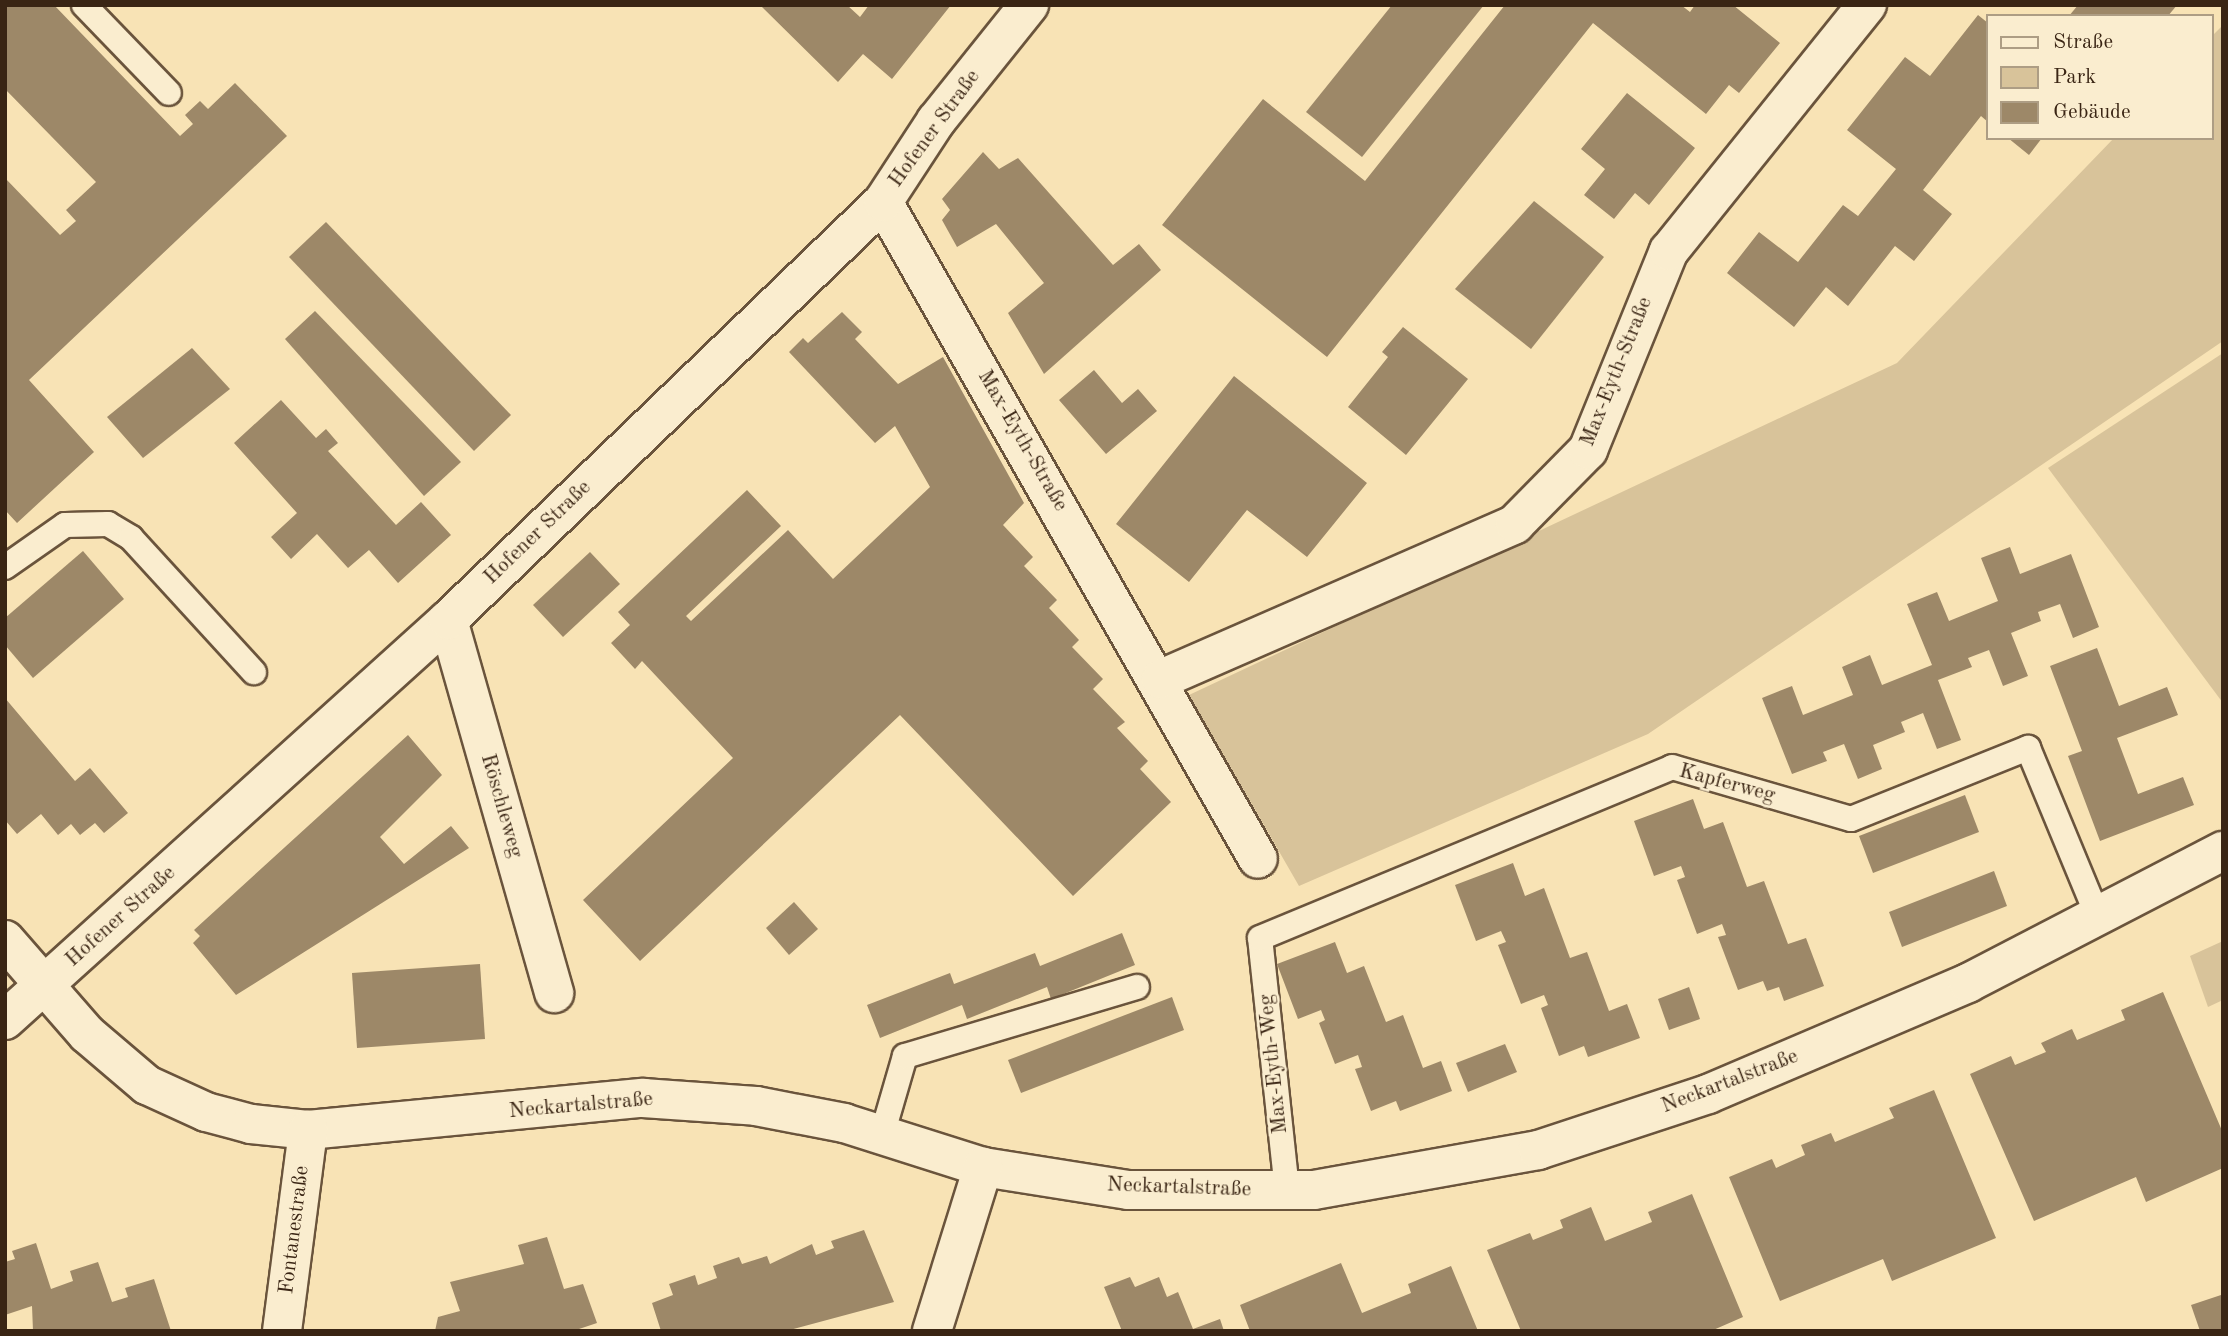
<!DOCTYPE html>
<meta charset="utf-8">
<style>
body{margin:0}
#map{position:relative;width:2228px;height:1336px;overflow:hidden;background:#f8e3b5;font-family:"Old Standard TT",serif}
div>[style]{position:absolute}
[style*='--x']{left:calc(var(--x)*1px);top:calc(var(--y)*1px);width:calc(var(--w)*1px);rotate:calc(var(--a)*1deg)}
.green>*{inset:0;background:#d8c39a}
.building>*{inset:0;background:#9d8868}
.roads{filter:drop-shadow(2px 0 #6a543c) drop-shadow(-2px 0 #6a543c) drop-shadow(0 2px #6a543c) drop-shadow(0 -2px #6a543c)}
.service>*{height:24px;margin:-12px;padding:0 12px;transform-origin:12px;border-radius:12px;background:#faedcf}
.minor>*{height:38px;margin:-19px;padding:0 19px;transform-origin:19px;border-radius:19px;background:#faedcf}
span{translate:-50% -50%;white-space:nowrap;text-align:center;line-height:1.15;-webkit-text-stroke:5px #faedcf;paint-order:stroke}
.street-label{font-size:21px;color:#3a2514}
.frame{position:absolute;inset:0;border:7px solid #3a2514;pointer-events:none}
.legend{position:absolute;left:1986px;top:14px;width:228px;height:126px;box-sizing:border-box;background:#faedcf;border:2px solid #ad9d84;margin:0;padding:9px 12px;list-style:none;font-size:21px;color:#3a2514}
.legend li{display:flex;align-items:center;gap:14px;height:35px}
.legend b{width:35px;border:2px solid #ad9d84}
</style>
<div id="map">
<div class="green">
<i style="clip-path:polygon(2223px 25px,2223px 341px,1648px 734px,1299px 886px,1189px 695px,1897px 363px,2114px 138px,2212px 138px,2212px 36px)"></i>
<i style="clip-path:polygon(2223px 353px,2223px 703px,2048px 468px)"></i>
<i style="clip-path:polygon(2223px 941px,2223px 1000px,2208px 1007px,2190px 956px)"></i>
</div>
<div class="building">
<i style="clip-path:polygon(5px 5px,54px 5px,180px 136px,193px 124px,185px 115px,200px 101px,208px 109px,235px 83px,287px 136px,29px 380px,94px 452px,17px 523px,5px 510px,5px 178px,60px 235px,76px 221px,66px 210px,96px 182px,5px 89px)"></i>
<i style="clip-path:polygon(760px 5px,847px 5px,860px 17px,869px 5px,951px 5px,892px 79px,863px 54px,838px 82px)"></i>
<i style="clip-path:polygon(1392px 5px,1484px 5px,1362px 157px,1306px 112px)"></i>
<i style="clip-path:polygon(1505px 5px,1681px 5px,1690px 12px,1695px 5px,1733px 5px,1780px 43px,1739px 93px,1729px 85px,1706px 114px,1593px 23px,1327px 357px,1162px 225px,1263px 99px,1365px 181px)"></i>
<i style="clip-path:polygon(2078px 5px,2177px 5px,2168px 16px,2069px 16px)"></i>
<i style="clip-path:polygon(1978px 15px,1988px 23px,1988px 122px,1981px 116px,1923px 190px,1952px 214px,1914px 261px,1895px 246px,1848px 306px,1826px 287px,1794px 327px,1727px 273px,1759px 232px,1798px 262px,1843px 205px,1858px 216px,1896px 169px,1847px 130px,1905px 57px,1930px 76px)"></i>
<i style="clip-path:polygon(1627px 93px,1695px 148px,1649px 205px,1635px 193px,1614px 219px,1584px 195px,1605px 169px,1581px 149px)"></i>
<i style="clip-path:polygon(2008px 138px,2042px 138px,2029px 155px)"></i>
<i style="clip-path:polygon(983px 152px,999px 169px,1018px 158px,1113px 265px,1139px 244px,1161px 270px,1044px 374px,1008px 313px,1044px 283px,996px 224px,957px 247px,942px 220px,950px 210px,942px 199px)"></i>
<i style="clip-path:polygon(1534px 201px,1604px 257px,1531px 349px,1455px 289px)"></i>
<i style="clip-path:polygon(326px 222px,511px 415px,474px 451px,289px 257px)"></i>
<i style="clip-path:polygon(315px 311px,461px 462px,424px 496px,285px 339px)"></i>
<i style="clip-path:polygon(842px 312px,862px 332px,855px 339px,898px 384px,943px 357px,1024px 503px,1003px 525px,1033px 557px,1024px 566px,1057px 600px,1049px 608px,1079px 640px,1072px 647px,1103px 679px,1093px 689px,1125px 722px,1117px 728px,1148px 761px,1140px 769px,1171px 802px,1073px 896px,900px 715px,640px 961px,583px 900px,733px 758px,642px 661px,635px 669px,611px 643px,630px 625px,618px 612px,747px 490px,781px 526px,686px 616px,691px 621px,788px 530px,833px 579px,930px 487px,895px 426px,875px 443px,789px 352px,803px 338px,808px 343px)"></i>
<i style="clip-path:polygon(1403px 327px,1468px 379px,1406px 455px,1348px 407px,1388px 357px,1382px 352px)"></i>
<i style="clip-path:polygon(192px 348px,230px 389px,143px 458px,107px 417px)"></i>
<i style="clip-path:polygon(1094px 370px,1122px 403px,1138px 389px,1157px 411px,1106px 454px,1059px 400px)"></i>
<i style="clip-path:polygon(1234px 376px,1367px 483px,1307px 557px,1247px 510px,1189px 582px,1116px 524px)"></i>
<i style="clip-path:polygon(281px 400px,316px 438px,326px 429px,338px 443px,328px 451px,396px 525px,421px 502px,451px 535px,398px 583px,369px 550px,348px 568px,317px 534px,291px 559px,271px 537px,297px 513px,234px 443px)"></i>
<i style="clip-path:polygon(2010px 547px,2020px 574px,2071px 554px,2099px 627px,2073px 638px,2060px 604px,2038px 612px,2041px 621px,2011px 633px,2028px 676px,2003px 686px,1989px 650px,1968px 658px,1972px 667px,1938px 680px,1961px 740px,1937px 749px,1923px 713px,1901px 722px,1905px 732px,1873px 745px,1882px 769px,1858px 779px,1844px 744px,1823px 752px,1827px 761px,1792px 774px,1762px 698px,1792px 686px,1803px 715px,1853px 695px,1842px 667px,1870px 655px,1882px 685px,1932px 665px,1907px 604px,1937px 592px,1949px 621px,1998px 601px,1981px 558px)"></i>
<i style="clip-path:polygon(83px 551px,124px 599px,33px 678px,5px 645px,5px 618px)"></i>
<i style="clip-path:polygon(590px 552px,620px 584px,563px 637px,533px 605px)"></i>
<i style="clip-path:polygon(2097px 648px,2119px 706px,2167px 687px,2178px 715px,2117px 738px,2138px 794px,2183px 777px,2194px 805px,2100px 841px,2068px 756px,2082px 751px,2050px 666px)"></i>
<i style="clip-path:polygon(5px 698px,75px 781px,90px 768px,128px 813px,104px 833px,95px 823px,80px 835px,71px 824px,58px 835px,41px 814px,17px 834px,5px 820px)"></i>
<i style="clip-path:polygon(408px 735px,442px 775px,380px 837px,404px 864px,451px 826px,469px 848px,236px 995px,193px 943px,200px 936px,194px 930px)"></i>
<i style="clip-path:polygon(1965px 795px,1979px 832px,1873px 873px,1859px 836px)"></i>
<i style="clip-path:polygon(1693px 799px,1704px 829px,1723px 822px,1747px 887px,1764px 881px,1788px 944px,1806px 938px,1824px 986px,1784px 1001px,1779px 987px,1767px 991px,1763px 981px,1738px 990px,1718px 937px,1726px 935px,1722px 924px,1697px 934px,1677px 880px,1685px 877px,1681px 866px,1654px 876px,1634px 821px)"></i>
<i style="clip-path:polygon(1513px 863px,1525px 896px,1544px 888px,1570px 958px,1587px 952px,1609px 1011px,1627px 1004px,1640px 1038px,1588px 1057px,1584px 1046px,1559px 1056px,1541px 1008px,1548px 1005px,1544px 995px,1521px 1004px,1498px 945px,1506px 942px,1501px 931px,1476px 941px,1455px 885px)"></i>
<i style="clip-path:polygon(1994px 871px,2007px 906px,1902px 947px,1889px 912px)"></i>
<i style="clip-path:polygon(794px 902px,818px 929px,789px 955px,766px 928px)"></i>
<i style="clip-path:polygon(1122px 933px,1135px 965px,1051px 999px,1047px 987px,967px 1019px,962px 1005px,880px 1038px,867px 1005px,950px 973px,954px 984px,1035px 953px,1040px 966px)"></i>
<i style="clip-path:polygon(1335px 942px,1347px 973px,1364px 966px,1386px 1022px,1403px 1015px,1423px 1068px,1441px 1061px,1452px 1091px,1400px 1111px,1396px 1101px,1371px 1111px,1355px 1069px,1362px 1067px,1358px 1055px,1335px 1064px,1319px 1023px,1325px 1020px,1321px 1010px,1298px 1019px,1277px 964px)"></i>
<i style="clip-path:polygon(480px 964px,485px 1039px,357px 1048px,352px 973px)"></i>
<i style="clip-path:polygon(1689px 987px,1700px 1019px,1669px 1030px,1658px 999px)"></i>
<i style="clip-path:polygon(2163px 992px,2223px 1133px,2223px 1168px,2146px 1202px,2136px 1177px,2034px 1221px,1970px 1074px,2011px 1056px,2015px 1065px,2046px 1052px,2041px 1043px,2072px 1029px,2077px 1040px,2125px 1020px,2121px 1010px)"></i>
<i style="clip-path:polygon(1172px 997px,1184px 1030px,1021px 1093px,1008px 1060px)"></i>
<i style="clip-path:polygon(1505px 1044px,1517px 1072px,1468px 1092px,1456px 1063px)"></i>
<i style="clip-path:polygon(1934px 1090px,1996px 1238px,1892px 1281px,1883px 1259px,1780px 1301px,1729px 1177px,1772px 1159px,1776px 1168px,1805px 1155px,1801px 1145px,1831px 1133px,1835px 1142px,1894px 1118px,1889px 1108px)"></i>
<i style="clip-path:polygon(1692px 1194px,1743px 1317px,1711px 1331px,1521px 1331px,1487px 1250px,1530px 1233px,1533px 1240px,1563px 1228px,1560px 1220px,1591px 1207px,1605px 1241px,1652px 1222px,1648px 1212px)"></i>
<i style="clip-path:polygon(864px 1230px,894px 1302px,786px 1331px,661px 1331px,652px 1303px,673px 1295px,669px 1284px,695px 1275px,698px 1285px,717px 1278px,713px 1266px,739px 1257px,742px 1264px,767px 1256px,770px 1264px,812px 1244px,816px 1255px,834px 1248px,831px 1241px)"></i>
<i style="clip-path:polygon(547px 1237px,564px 1289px,583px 1284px,597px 1323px,573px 1331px,435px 1331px,438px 1317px,460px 1311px,450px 1282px,524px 1264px,518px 1245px)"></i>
<i style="clip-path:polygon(36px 1243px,51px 1289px,73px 1281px,70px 1271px,98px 1262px,112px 1302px,128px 1297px,125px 1288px,154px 1279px,171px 1331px,33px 1331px,32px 1306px,5px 1315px,5px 1262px,15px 1259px,12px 1251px)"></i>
<i style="clip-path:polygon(1341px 1263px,1362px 1313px,1411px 1293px,1408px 1284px,1451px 1266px,1478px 1331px,1250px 1331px,1240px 1305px)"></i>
<i style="clip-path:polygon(1130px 1277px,1135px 1287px,1159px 1277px,1167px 1297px,1178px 1292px,1193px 1329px,1220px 1319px,1224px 1331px,1122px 1331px,1104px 1287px)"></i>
<i style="clip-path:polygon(2221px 1295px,2223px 1331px,2200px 1331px,2191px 1305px)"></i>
</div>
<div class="roads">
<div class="service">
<i style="--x:84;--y:5;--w:122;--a:46"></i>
<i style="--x:5;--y:567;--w:73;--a:-35"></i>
<i style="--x:65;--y:525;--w:43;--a:-1.3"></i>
<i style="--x:108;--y:524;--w:27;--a:31"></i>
<i style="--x:131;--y:538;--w:182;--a:47.5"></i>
<i style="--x:882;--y:1135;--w:82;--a:-73.8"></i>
<i style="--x:905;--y:1056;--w:242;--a:-16.6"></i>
<i style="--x:1287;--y:1190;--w:253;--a:-96.1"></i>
<i style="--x:1260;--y:938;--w:446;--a:-22.5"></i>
<i style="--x:1672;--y:767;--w:186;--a:16.2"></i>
<i style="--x:1851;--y:819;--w:191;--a:-21.9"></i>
<i style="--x:2028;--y:748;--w:183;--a:67.5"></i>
</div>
<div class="minor">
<i style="--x:883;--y:202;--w:756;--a:60.28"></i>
<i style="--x:448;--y:620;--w:388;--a:74.1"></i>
<i style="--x:1161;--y:679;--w:386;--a:-23.6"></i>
<i style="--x:1515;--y:524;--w:104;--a:-45.4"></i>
<i style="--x:1588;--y:450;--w:215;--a:-67.9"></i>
<i style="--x:1669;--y:251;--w:316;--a:-51.2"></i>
<i style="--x:5;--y:940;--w:125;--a:48.9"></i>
<i style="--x:87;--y:1034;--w:79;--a:40.4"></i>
<i style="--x:147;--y:1085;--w:65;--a:24.6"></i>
<i style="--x:206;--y:1112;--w:47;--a:14.9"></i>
<i style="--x:251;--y:1124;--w:57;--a:6"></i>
<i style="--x:308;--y:1130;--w:337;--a:-5.5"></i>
<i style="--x:643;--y:1098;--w:113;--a:4"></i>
<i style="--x:756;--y:1106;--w:90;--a:10.9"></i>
<i style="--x:844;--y:1123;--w:146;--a:17.6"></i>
<i style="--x:983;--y:1167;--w:147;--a:9"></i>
<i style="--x:1128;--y:1190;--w:186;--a:0"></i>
<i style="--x:1314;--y:1190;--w:228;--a:-10.1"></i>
<i style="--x:1538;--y:1150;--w:179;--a:-18.2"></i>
<i style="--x:1708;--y:1094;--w:283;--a:-23.1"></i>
<i style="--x:1968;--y:983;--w:287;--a:-27.4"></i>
<i style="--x:5;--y:1020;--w:597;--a:-42.08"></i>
<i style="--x:448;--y:620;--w:603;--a:-43.86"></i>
<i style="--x:883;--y:202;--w:97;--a:-56.8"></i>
<i style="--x:936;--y:121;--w:149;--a:-51.3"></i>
<i style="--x:282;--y:1331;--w:203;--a:-82.6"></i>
<i style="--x:932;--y:1331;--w:172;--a:-72.7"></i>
</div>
</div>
<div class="street-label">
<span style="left:935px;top:129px;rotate:-54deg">Hofener Straße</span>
<span style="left:1617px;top:372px;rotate:-68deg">Max-Eyth-Straße</span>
<span style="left:1022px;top:441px;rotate:60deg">Max-Eyth-Straße</span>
<span style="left:538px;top:533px;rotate:-44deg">Hofener Straße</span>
<span style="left:1727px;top:784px;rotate:15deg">Kapferweg</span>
<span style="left:501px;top:806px;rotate:74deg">Röschleweg</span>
<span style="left:121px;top:917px;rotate:-42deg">Hofener Straße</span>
<span style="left:1274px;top:1064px;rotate:-96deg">Max-Eyth-Weg</span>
<span style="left:1730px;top:1082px;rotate:-21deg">Neckartalstraße</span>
<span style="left:581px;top:1106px;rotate:-5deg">Neckartalstraße</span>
<span style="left:1179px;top:1188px;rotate:2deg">Neckartalstraße</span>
<span style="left:295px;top:1230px;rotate:-83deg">Fontanestraße</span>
</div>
<div class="frame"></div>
<ul class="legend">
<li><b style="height:9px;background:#faedcf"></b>Straße</li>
<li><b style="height:19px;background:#d8c39a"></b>Park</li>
<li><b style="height:19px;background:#9d8868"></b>Gebäude</li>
</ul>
</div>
